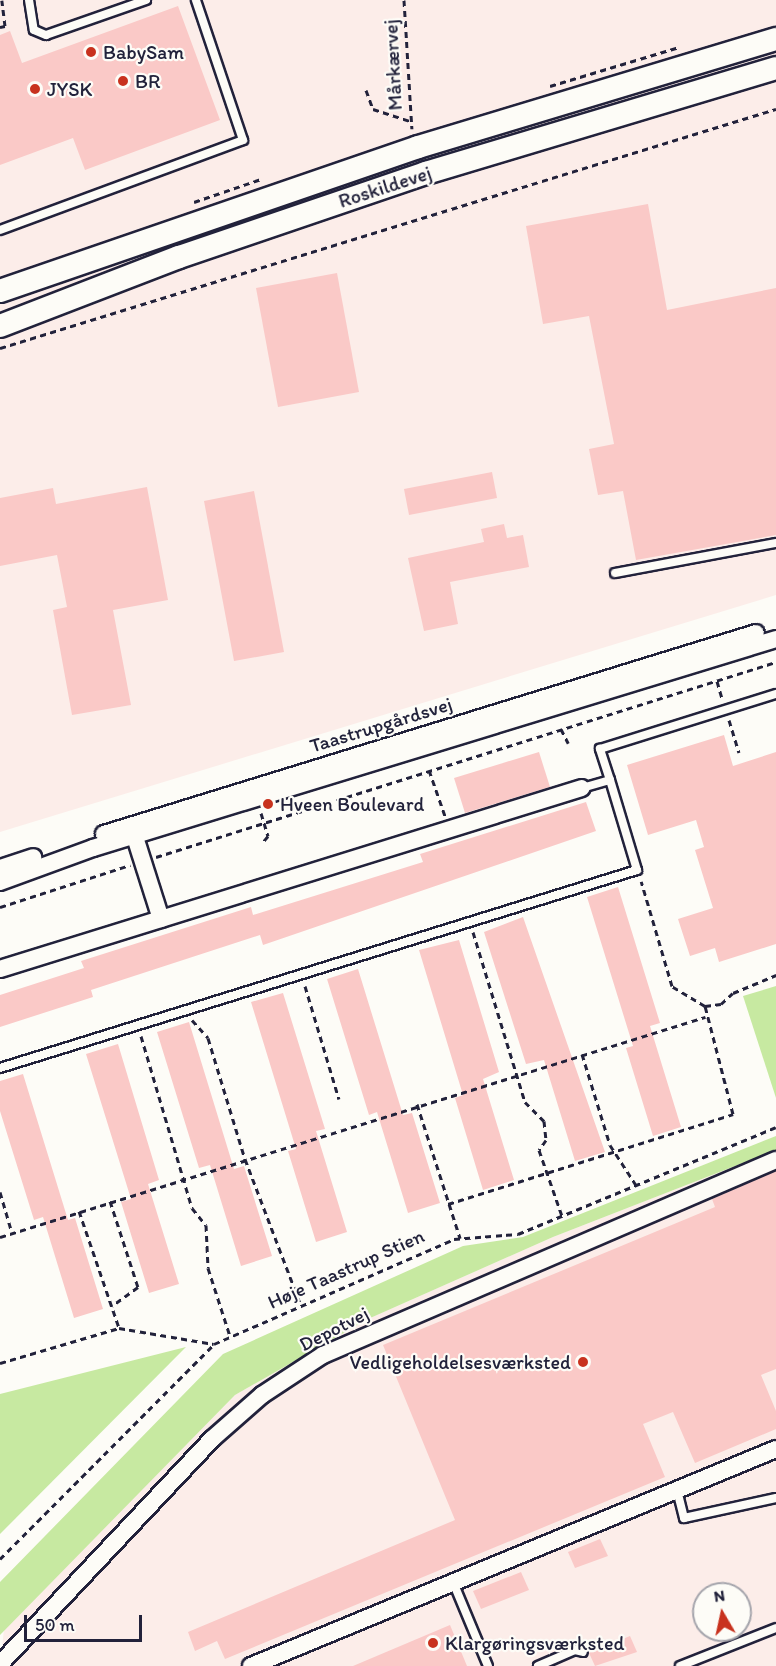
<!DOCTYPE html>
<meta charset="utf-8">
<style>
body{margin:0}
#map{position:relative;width:776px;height:1666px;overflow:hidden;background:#fdfcf7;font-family:Itim,sans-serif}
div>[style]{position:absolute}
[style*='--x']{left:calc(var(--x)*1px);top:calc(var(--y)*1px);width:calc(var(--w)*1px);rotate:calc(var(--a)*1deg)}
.built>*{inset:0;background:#fcede9}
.green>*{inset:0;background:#c7e9a1}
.building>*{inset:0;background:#fac9c7}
.path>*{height:3px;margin-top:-1.5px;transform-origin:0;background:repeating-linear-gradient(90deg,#22223b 0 6px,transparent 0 10.5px)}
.roads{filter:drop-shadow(2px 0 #22223b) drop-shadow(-2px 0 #22223b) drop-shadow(0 2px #22223b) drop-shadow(0 -2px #22223b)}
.service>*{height:8px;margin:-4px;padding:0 4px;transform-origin:4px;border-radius:4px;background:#fdfcf7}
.minor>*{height:16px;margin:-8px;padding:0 8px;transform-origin:8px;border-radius:8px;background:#fdfcf7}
.secondary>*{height:22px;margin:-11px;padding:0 11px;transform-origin:11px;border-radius:11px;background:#fdfcf7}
.dots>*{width:16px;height:16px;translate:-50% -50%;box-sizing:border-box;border:3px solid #fdfcf7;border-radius:50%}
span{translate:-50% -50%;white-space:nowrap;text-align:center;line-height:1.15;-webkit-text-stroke:4.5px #fdfcf7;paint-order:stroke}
.poi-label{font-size:20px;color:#22223b}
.left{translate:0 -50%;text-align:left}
.right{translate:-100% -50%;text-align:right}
.street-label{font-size:20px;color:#22223b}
.north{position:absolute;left:692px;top:1582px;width:60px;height:60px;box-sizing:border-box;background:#fdfcf7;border:2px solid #a5a5ac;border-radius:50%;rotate:351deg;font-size:16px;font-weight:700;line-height:24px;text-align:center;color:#22223b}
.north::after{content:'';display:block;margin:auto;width:21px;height:27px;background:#c8321e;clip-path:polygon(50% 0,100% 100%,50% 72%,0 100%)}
.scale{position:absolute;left:24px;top:1615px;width:118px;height:27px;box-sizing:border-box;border:3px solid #22223b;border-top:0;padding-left:8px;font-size:18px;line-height:21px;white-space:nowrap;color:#22223b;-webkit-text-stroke:4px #fdfcf7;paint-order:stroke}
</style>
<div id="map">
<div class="built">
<i style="clip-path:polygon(0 0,776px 0,776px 595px,0 832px)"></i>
<i style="clip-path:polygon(evenodd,776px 1150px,776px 1666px,0 1666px,4px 1629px,235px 1395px,368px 1319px,553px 1237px,776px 1150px,704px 1594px,740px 1594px,740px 1630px,704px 1630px,704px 1594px)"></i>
</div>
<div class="green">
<i style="clip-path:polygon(776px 986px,776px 1098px,743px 996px)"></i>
<i style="clip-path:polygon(776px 1136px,776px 1150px,553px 1237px,368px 1319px,235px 1395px,0 1635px,0 1582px,223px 1354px,463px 1246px,523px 1237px)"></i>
<i style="clip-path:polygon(186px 1347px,0 1534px,0 1394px)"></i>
</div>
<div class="building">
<i style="clip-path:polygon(178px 6px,220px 120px,85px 170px,73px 138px,0 165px,0 35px,10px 31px,22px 63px)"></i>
<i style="clip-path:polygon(648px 204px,667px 310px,776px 288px,776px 535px,636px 560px,623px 491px,598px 495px,589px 449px,614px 444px,589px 316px,543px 324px,526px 226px)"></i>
<i style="clip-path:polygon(337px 273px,359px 392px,278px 407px,256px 288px)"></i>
<i style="clip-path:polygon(492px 472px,497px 498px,409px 515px,404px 489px)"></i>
<i style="clip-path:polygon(147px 487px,168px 600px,113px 610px,131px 705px,72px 715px,53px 610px,67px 607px,57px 555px,0 566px,0 498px,53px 488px,56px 504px)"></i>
<i style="clip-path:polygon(254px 491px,284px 652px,234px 661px,204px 501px)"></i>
<i style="clip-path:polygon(504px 524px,507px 538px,523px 535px,529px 567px,450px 582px,458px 624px,424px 631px,408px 558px,484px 542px,481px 529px)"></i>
<i style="clip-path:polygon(724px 735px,733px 766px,776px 752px,776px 944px,719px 962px,715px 948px,690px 956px,678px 919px,713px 908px,695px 850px,704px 847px,696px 820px,648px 835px,627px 765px)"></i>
<i style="clip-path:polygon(539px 752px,550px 787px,465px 813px,454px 778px)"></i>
<i style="clip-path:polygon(586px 802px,596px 831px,263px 945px,260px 935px,91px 990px,93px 997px,0 1027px,0 995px,84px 968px,81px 961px,251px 907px,253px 915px,423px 862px,420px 854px)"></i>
<i style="clip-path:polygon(618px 887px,660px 1023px,650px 1026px,681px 1127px,653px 1136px,626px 1048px,633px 1046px,587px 897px)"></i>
<i style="clip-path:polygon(523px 917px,605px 1152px,575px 1161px,544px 1060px,526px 1064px,484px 932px)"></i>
<i style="clip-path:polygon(459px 940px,499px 1072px,483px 1079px,514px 1180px,483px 1190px,455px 1098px,463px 1095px,419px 950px)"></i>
<i style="clip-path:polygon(358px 969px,403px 1115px,412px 1113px,440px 1203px,408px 1213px,377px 1112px,369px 1115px,327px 979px)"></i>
<i style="clip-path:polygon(283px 993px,325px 1129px,316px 1131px,347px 1232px,316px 1242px,288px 1151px,296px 1149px,251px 1002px)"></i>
<i style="clip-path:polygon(189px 1022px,234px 1169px,244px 1166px,272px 1256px,241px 1266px,210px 1165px,199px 1168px,157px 1032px)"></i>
<i style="clip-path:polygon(118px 1044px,159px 1180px,148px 1184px,179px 1284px,149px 1293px,121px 1202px,131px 1199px,86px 1054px)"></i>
<i style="clip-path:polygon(23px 1074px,68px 1220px,75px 1218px,103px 1309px,74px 1318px,43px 1217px,34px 1220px,0 1111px,0 1081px)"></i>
<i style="clip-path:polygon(776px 1171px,776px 1369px,761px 1375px,776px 1411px,776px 1429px,695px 1463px,673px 1412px,643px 1424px,665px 1477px,225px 1659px,217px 1641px,195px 1651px,188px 1632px,455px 1520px,383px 1345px,715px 1207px,712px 1199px)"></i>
<i style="clip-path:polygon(600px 1539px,608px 1556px,575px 1568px,568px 1552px)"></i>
<i style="clip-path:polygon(521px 1572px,529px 1590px,481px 1609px,473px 1591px)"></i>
<i style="clip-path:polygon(450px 1625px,467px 1666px,353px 1666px)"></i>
<i style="clip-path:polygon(630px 1636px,637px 1652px,595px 1666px,589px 1653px)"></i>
</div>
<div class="path">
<i style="--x:404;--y:0;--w:129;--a:86.5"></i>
<i style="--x:0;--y:27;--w:5;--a:-11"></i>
<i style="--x:5;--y:26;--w:26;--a:-97"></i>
<i style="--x:550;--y:86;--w:135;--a:-16.8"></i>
<i style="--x:366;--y:90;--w:20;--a:70"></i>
<i style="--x:373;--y:109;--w:40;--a:18"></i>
<i style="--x:194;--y:202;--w:71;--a:-18.9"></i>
<i style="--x:0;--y:348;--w:812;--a:-17.12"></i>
<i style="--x:717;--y:681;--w:19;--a:74"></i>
<i style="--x:729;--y:720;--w:34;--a:73"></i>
<i style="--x:561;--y:729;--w:16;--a:63"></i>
<i style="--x:429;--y:770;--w:49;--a:70.8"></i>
<i style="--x:261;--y:813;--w:24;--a:73"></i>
<i style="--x:268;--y:836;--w:8;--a:130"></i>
<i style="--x:156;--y:857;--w:650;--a:-17.46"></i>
<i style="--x:0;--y:907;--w:137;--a:-17.9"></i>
<i style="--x:473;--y:932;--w:178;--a:73"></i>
<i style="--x:525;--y:1102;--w:27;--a:45"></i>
<i style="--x:544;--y:1121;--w:19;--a:84"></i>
<i style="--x:546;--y:1140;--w:12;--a:125"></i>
<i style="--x:539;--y:1150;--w:70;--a:70.8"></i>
<i style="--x:305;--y:986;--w:118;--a:73.3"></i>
<i style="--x:705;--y:1006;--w:16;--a:-7"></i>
<i style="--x:721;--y:1004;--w:16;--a:-43"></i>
<i style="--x:733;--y:993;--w:47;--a:-22.7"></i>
<i style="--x:192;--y:1020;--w:24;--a:48"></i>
<i style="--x:208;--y:1038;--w:127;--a:73"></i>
<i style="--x:245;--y:1159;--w:157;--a:69.1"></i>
<i style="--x:141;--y:1036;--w:179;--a:73.5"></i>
<i style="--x:192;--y:1208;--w:22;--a:51"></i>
<i style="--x:206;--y:1225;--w:43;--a:87.3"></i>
<i style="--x:208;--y:1268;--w:71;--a:72.1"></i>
<i style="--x:582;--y:1054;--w:95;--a:72.9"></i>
<i style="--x:610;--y:1145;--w:48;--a:57"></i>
<i style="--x:417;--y:1104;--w:141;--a:72.2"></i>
<i style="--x:0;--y:1192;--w:43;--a:73.7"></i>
<i style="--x:110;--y:1201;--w:90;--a:72"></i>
<i style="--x:138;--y:1287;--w:32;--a:144"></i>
<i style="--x:448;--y:1204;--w:299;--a:-17.5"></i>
<i style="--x:733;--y:1114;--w:112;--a:-104.5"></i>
<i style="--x:705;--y:1006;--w:39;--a:-149"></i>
<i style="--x:672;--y:986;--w:109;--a:-106.4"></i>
<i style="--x:79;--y:1211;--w:124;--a:71.1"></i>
<i style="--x:0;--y:1237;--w:739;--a:-17.33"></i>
<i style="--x:0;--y:1363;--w:124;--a:-16.4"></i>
<i style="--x:119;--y:1328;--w:96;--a:9.6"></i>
<i style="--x:0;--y:1559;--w:303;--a:-45.1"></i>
<i style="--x:214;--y:1344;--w:262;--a:-23.6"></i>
<i style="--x:454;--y:1239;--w:64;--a:-4.5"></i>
<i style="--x:518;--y:1234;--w:279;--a:-22.5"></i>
</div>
<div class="roads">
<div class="service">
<i style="--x:29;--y:0;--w:30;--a:81"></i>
<i style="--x:34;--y:30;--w:13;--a:23"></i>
<i style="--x:46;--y:35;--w:106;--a:-19.3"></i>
<i style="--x:0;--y:230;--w:259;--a:-20.3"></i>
<i style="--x:243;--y:140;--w:148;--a:-108.6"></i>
<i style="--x:615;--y:573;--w:164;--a:-10.6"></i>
<i style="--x:582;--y:788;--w:29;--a:-16"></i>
<i style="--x:610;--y:780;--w:33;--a:-108"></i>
<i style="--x:600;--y:749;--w:184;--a:-17.4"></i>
<i style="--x:0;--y:1068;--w:667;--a:-17.27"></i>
<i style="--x:637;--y:870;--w:94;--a:-106.7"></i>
<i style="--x:677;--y:1490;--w:29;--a:76"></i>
<i style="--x:684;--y:1518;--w:94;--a:-12.3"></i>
<i style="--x:453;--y:1582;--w:91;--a:67.4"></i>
<i style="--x:538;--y:1666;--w:40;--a:-23.4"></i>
<i style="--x:575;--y:1650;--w:8;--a:14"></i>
<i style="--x:680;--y:1666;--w:103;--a:-21.6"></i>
</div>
<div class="minor">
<i style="--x:104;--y:834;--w:682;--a:-17.13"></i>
<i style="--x:135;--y:837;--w:86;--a:72.4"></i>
<i style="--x:0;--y:868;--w:35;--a:-18"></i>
<i style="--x:0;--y:882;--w:99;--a:-20.1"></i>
<i style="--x:93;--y:848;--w:714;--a:-17.01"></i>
<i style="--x:0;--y:969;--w:609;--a:-17.28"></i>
<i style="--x:0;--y:1664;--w:309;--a:-46.7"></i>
<i style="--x:212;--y:1439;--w:67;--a:-41.3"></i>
<i style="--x:262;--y:1395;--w:73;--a:-33.3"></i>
<i style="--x:323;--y:1355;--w:493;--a:-23.3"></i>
<i style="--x:251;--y:1666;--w:568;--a:-22.46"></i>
</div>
<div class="secondary">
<i style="--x:0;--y:291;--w:442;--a:-19"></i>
<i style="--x:418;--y:147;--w:374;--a:-16.8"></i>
<i style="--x:0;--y:326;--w:192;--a:-21.1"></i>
<i style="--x:179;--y:257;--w:261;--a:-18.8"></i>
<i style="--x:426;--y:173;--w:365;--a:-16.7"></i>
</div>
</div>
<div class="dots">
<i style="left:91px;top:52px;background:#c8321e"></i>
<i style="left:123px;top:81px;background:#c8321e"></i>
<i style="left:35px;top:89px;background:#c8321e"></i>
<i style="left:268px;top:804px;background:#c8321e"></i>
<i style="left:583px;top:1362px;background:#c8321e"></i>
<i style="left:433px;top:1643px;background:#c8321e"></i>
</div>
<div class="poi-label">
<span class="left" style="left:103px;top:52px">BabySam</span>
<span class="left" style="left:135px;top:81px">BR</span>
<span class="left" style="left:47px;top:89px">JYSK</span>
<span class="left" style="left:280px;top:804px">Hveen Boulevard</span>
<span class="right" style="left:571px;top:1362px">Vedligeholdelsesværksted</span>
<span class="left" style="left:445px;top:1643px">Klargøringsværksted</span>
</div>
<div class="street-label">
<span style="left:393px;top:65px;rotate:-93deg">Mårkærvej</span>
<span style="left:385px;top:187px;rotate:-18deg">Roskildevej</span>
<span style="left:381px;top:725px;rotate:-17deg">Taastrupgårdsvej</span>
<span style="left:346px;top:1269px;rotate:-24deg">Høje Taastrup Stien</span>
<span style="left:334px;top:1329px;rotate:-27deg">Depotvej</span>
</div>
<div class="north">N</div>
<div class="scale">50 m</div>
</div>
